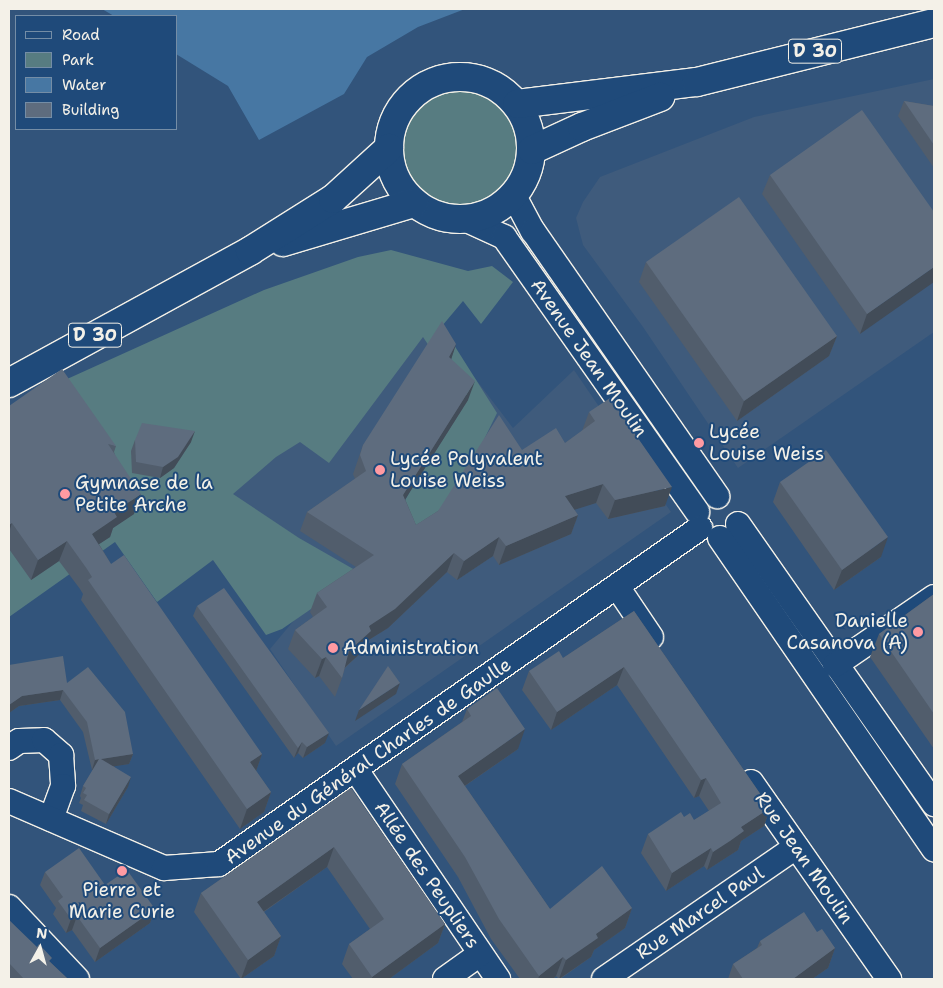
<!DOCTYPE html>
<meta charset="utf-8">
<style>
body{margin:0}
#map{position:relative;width:943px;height:988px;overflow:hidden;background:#32547b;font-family:"Shantell Sans",sans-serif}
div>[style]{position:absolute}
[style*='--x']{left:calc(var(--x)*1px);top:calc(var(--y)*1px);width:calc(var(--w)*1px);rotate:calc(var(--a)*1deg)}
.built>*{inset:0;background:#3f5b7c}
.green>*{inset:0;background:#577c81}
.round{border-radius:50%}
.water>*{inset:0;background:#4777a3}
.roads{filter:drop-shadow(1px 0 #f4f1e8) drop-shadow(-1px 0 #f4f1e8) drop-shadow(0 1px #f4f1e8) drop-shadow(0 -1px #f4f1e8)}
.street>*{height:24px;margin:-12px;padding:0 12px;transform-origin:12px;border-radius:12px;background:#1f4a7a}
.primary>*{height:28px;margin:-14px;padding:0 14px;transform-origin:14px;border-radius:14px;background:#1f4a7a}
.primary>.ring{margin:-14px;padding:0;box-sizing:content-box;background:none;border:28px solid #1f4a7a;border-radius:50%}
.wall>*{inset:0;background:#515d6c}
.shaded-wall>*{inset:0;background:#424c58}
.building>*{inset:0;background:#5e6c7e}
.dots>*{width:14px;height:14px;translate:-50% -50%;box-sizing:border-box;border:2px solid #1f4a7a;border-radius:50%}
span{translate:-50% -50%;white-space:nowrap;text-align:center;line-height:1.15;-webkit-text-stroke:4px #1f4a7a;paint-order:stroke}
.shield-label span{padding:1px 4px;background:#1f4a7a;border:1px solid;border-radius:4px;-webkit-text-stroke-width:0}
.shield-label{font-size:18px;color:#f4f1e8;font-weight:700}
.street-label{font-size:19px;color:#f4f1e8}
.poi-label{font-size:19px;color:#f4f1e8}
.left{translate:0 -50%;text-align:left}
.right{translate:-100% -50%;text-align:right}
.frame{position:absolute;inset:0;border:10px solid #f4f1e8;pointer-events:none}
.legend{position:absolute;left:15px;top:15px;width:162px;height:115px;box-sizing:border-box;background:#1f4a7a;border:1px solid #748da6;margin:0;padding:6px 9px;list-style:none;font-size:15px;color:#f4f1e8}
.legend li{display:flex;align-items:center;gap:10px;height:25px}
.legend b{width:25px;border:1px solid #748da6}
.north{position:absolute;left:15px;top:923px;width:50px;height:50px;-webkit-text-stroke:4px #1f4a7a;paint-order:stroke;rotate:7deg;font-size:14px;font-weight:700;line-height:20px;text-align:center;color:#f4f1e8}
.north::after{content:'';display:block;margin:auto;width:18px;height:22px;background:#f4f1e8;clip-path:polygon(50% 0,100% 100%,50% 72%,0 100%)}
</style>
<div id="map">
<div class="built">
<i style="clip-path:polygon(934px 79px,934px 332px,738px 468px,643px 327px,583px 245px,576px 218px,583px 202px,600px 177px,754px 117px)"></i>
<i style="clip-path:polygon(435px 326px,513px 428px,574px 370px,671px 512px,336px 746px,270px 649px,305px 607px,99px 379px)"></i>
</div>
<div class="green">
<i class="round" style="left:401px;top:89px;width:116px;height:116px"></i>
<i style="clip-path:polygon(391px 250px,468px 271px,492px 266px,513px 282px,481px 324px,463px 301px,442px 326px,497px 413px,472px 464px,483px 484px,417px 527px,403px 504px,463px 397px,423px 337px,329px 463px,300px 442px,276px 457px,233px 494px,299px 538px,362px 574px,282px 629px,266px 635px,213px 560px,157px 602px,115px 542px,9px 617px,9px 415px,45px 389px,264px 290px,358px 257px)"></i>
</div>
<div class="water">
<i style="clip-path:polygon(102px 9px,465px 9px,418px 27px,367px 57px,344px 94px,259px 140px,228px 86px,176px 54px,176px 16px,114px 16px)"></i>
</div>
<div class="roads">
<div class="street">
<i style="--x:514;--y:196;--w:40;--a:62"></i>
<i style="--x:533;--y:231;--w:323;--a:55.2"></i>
<i style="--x:467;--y:220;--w:41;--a:24.7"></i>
<i style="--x:504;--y:237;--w:336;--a:54.9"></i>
<i style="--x:738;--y:524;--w:342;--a:55"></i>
<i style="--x:720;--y:538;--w:378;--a:55.5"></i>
<i style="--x:618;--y:588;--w:59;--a:56"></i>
<i style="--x:835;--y:665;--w:120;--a:-34.5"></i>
<i style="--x:9;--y:748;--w:12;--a:-35"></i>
<i style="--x:19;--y:741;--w:25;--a:-2"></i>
<i style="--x:44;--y:740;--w:23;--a:41"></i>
<i style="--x:61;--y:755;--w:31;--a:86"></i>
<i style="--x:63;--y:786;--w:35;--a:110"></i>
<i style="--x:356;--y:770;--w:253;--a:55.8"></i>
<i style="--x:751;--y:782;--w:241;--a:55"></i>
<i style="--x:9;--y:801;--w:169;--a:23.4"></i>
<i style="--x:164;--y:868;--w:55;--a:-4.2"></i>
<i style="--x:219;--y:864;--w:587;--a:-34.94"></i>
<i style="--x:9;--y:907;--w:99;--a:46.6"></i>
<i style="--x:445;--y:979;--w:43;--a:-35.5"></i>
<i style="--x:604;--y:979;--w:233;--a:-34.5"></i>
</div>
<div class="primary">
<i class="ring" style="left:389px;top:77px;width:114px;height:114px"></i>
<i style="--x:517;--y:104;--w:181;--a:-7"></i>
<i style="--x:697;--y:82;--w:244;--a:-14"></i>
<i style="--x:532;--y:150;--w:55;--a:-24.7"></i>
<i style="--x:582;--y:127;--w:84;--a:-21"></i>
<i style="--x:283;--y:242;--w:137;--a:-16.6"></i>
<i style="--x:9;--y:383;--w:275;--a:-28.7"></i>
<i style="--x:250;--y:251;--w:98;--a:-32.1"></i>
<i style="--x:333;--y:199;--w:76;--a:-42.3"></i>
</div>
</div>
<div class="wall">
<i style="clip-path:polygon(904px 101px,934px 106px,934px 168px,898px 116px)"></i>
<i style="clip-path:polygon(770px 175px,934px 212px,860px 334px,762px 194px)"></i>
<i style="clip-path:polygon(646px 262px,837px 336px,829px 356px,737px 421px,639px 282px)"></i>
<i style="clip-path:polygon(456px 344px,451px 359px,468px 400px,405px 499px,416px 525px,438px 511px,522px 450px,565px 443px,582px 431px,589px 412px,665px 506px,608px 519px,596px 503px,574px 509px,578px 515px,571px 534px,499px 565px,493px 556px,457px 580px,447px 572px,388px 628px,367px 641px,364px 650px,345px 668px,342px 678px,335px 697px,319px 676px,315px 678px,288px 649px,295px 630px,313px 617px,310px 612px,317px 593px,356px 567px,300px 531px,307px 512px,355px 479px,353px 474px,363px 445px)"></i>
<i style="clip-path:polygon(9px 406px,116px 446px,114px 452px,134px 514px,113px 528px,110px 537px,99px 544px,111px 564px,262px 754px,256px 771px,271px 792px,264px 812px,240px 829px,81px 600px,83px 594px,80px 589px,59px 561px,31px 580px,9px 549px)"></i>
<i style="clip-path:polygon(135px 440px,191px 442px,174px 468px,160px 478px,132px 473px,131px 451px)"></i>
<i style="clip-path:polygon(780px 482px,881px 557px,834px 590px,773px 502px)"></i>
<i style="clip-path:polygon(934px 594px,934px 749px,870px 657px,879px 634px)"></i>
<i style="clip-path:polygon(197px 606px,325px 743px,303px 758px,298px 753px,294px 758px,193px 616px)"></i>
<i style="clip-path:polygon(634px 611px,770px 808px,764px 826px,741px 841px,738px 850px,707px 870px,704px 866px,666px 891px,641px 853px,648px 834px,684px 817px,694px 820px,709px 811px,699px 796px,694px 798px,617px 685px,551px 730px,522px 690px,529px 671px,563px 658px)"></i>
<i style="clip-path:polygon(9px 665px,67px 683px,133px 754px,129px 764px,114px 766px,128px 787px,106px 824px,81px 811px,83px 805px,79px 803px,81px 798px,80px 796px,83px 786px,93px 770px,92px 770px,83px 732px,60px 700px,19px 706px,9px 713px)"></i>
<i style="clip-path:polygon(467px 709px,518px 749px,465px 786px,550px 909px,632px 908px,625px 928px,594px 950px,591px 957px,560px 979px,559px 979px,556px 976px,553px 979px,520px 979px,491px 939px,458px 877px,395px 784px,402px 764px,462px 722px)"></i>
<i style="clip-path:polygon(351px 788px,445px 924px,438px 943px,389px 979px,353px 979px,342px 964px,349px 944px,370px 929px,327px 867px,264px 912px,281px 936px,274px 956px,241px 979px,194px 912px,201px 893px)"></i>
<i style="clip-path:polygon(45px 872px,105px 885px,155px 909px,150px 923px,95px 962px,72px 930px,66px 933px,53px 914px,56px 908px,40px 885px)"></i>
<i style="clip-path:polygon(9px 920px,50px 962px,68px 979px,11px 979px,9px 977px)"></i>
<i style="clip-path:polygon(817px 932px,835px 948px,828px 968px,812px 979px,728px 979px,733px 964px,757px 948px,760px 941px)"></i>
</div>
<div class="shaded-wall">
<i style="clip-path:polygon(934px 267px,934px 282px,860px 334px,867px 314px)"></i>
<i style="clip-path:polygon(837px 336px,829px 356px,737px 421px,744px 401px)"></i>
<i style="clip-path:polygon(456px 344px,450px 363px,449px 357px)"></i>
<i style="clip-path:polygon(475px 381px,468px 400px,396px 514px,403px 495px)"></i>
<i style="clip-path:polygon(195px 431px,191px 442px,174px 468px,160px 478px,163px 467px)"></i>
<i style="clip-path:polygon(603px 484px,596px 503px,558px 515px,565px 496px)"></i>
<i style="clip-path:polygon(672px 487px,665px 506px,608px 519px,615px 500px)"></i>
<i style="clip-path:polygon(141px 494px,134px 514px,113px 528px,110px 537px,84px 554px,92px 534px,114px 512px)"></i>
<i style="clip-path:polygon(578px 515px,571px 534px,499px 565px,506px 546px)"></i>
<i style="clip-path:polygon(12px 523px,9px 532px,9px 525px)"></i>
<i style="clip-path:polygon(499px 537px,493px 556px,457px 580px,464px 561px)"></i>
<i style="clip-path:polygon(888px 537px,881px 557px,834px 590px,842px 570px)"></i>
<i style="clip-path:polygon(67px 541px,59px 561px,31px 580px,38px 560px)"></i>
<i style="clip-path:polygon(454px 553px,447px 572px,388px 628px,367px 641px,364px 650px,342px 670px,349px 651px,369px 626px)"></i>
<i style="clip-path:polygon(326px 657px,319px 676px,315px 678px,322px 659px)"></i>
<i style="clip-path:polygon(624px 667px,617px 685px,551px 730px,557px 712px)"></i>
<i style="clip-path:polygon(400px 683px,396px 694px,355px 721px,359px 710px)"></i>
<i style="clip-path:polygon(63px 690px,60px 700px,19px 706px,9px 713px,9px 705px,22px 696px)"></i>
<i style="clip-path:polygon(525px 729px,518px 749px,450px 796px,458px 776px)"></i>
<i style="clip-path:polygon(329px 733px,325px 743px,303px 758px,307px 747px)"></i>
<i style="clip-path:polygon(302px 742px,298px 753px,294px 758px,298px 748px)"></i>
<i style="clip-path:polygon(133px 754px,129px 764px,97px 769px,101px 759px)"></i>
<i style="clip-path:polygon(262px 754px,255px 774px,250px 762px)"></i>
<i style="clip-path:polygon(99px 759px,95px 770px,92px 770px,95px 760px)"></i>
<i style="clip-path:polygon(131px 777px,128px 787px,106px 824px,109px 814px)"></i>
<i style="clip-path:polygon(706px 778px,699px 796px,694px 798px,701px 780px)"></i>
<i style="clip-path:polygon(271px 792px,264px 812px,240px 829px,247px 809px)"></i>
<i style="clip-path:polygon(770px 808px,764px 826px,741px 841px,738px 850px,707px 870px,713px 852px,741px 827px)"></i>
<i style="clip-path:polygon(334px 847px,327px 867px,250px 921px,257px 902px)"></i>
<i style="clip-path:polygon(711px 848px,704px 866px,666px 891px,672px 873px)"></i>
<i style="clip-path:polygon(632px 908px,625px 928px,594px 950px,591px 957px,559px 979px,566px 960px,596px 934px)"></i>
<i style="clip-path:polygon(155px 909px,150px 923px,95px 962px,100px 948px)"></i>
<i style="clip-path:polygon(77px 916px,72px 930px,66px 933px,71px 919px)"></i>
<i style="clip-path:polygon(445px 924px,438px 943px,389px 979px,372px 979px,372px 977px)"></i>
<i style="clip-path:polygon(281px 936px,274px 956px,241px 979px,248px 960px)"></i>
<i style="clip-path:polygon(835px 948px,828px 968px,812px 979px,793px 979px)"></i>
<i style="clip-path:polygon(563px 957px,556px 976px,553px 979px,538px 979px,539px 976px)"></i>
</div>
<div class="building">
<i style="clip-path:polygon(904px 101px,934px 106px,934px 145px)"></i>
<i style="clip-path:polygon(862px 110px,934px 212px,934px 267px,867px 314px,770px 175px)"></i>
<i style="clip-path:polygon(739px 197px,837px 336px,744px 401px,646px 262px)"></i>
<i style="clip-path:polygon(442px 321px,456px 344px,449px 357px,475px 381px,403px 495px,416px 525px,438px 511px,499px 415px,522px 450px,556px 428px,565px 443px,595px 421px,589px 412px,610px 398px,672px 487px,615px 500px,603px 484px,565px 496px,578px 515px,506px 546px,499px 537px,464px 561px,454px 553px,395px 609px,369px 626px,371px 631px,349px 651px,342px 678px,326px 657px,322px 659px,295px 630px,327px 607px,317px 593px,374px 555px,307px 512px,366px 471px,360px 455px,363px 445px)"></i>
<i style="clip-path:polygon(62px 369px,116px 446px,108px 444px,141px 494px,114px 512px,117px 517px,92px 534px,111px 564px,124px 555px,262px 754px,250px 762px,271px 792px,247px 809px,88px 580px,92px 577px,87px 569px,67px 541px,38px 560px,12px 523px,9px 525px,9px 406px)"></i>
<i style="clip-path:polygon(142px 423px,195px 431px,178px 457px,163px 467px,136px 462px,135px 440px)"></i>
<i style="clip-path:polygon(826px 450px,888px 537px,842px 570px,780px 482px)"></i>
<i style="clip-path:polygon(224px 588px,329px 733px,307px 747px,302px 742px,298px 748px,197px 606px)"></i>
<i style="clip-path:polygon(934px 594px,934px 714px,879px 634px)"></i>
<i style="clip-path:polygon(634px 611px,770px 808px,741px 827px,744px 831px,730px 841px,713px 852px,711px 848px,672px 873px,648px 834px,681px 812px,684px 817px,690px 813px,694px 820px,721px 803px,706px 778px,701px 780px,624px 667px,557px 712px,529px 671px,559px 651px,563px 658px)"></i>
<i style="clip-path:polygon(63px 656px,67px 683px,88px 667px,125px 712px,133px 754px,101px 759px,131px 777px,109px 814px,84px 800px,87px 795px,83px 793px,86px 788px,83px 786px,99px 759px,95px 760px,87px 722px,63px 690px,22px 696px,9px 705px,9px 665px)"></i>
<i style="clip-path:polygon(388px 666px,400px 683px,359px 710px)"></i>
<i style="clip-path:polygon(497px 688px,525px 729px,458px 776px,550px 909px,602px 866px,632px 908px,596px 934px,598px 938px,566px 960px,563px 957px,539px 976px,499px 919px,465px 857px,402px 764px,471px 716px,467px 709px)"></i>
<i style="clip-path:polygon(351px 788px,445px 924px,372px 977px,349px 944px,384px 919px,334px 847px,257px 902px,281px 936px,248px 960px,201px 893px)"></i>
<i style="clip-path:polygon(79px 848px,105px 885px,127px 870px,155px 909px,100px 948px,77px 916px,71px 919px,58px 901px,63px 897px,45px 872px)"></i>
<i style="clip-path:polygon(804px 912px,817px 932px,822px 929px,835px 948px,793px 979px,743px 979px,733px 964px,762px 945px,760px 941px)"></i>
<i style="clip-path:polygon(9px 920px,37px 947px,39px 944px,52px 958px,49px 961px,68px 979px,24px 979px,9px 963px)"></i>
</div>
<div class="dots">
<i style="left:699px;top:443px;background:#ff9aa2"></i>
<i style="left:380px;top:470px;background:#ff9aa2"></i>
<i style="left:65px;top:494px;background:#ff9aa2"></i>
<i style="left:918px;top:632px;background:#ff9aa2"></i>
<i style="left:333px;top:648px;background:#ff9aa2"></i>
<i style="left:122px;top:871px;background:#ff9aa2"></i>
</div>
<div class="shield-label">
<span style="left:815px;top:51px">D 30</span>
<span style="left:95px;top:335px">D 30</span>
</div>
<div class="street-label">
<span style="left:589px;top:358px;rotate:55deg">Avenue Jean Moulin</span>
<span style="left:368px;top:761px;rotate:-35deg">Avenue du Général Charles de Gaulle</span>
<span style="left:804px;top:858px;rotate:55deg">Rue Jean Moulin</span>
<span style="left:427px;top:875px;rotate:56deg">Allée des Peupliers</span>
<span style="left:700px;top:913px;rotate:-34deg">Rue Marcel Paul</span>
</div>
<div class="poi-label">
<span class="left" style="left:709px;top:443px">Lycée<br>Louise Weiss</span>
<span class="left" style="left:390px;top:470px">Lycée Polyvalent<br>Louise Weiss</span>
<span class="left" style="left:75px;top:494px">Gymnase de la<br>Petite Arche</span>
<span class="right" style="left:908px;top:632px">Danielle<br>Casanova (A)</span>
<span class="left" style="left:343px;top:648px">Administration</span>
<span style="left:122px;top:901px">Pierre et<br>Marie Curie</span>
</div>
<div class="frame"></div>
<ul class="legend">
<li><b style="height:6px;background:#1f4a7a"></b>Road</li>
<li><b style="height:14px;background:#577c81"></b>Park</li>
<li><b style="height:14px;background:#4777a3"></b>Water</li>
<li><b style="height:14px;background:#5e6c7e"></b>Building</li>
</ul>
<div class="north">N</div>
</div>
